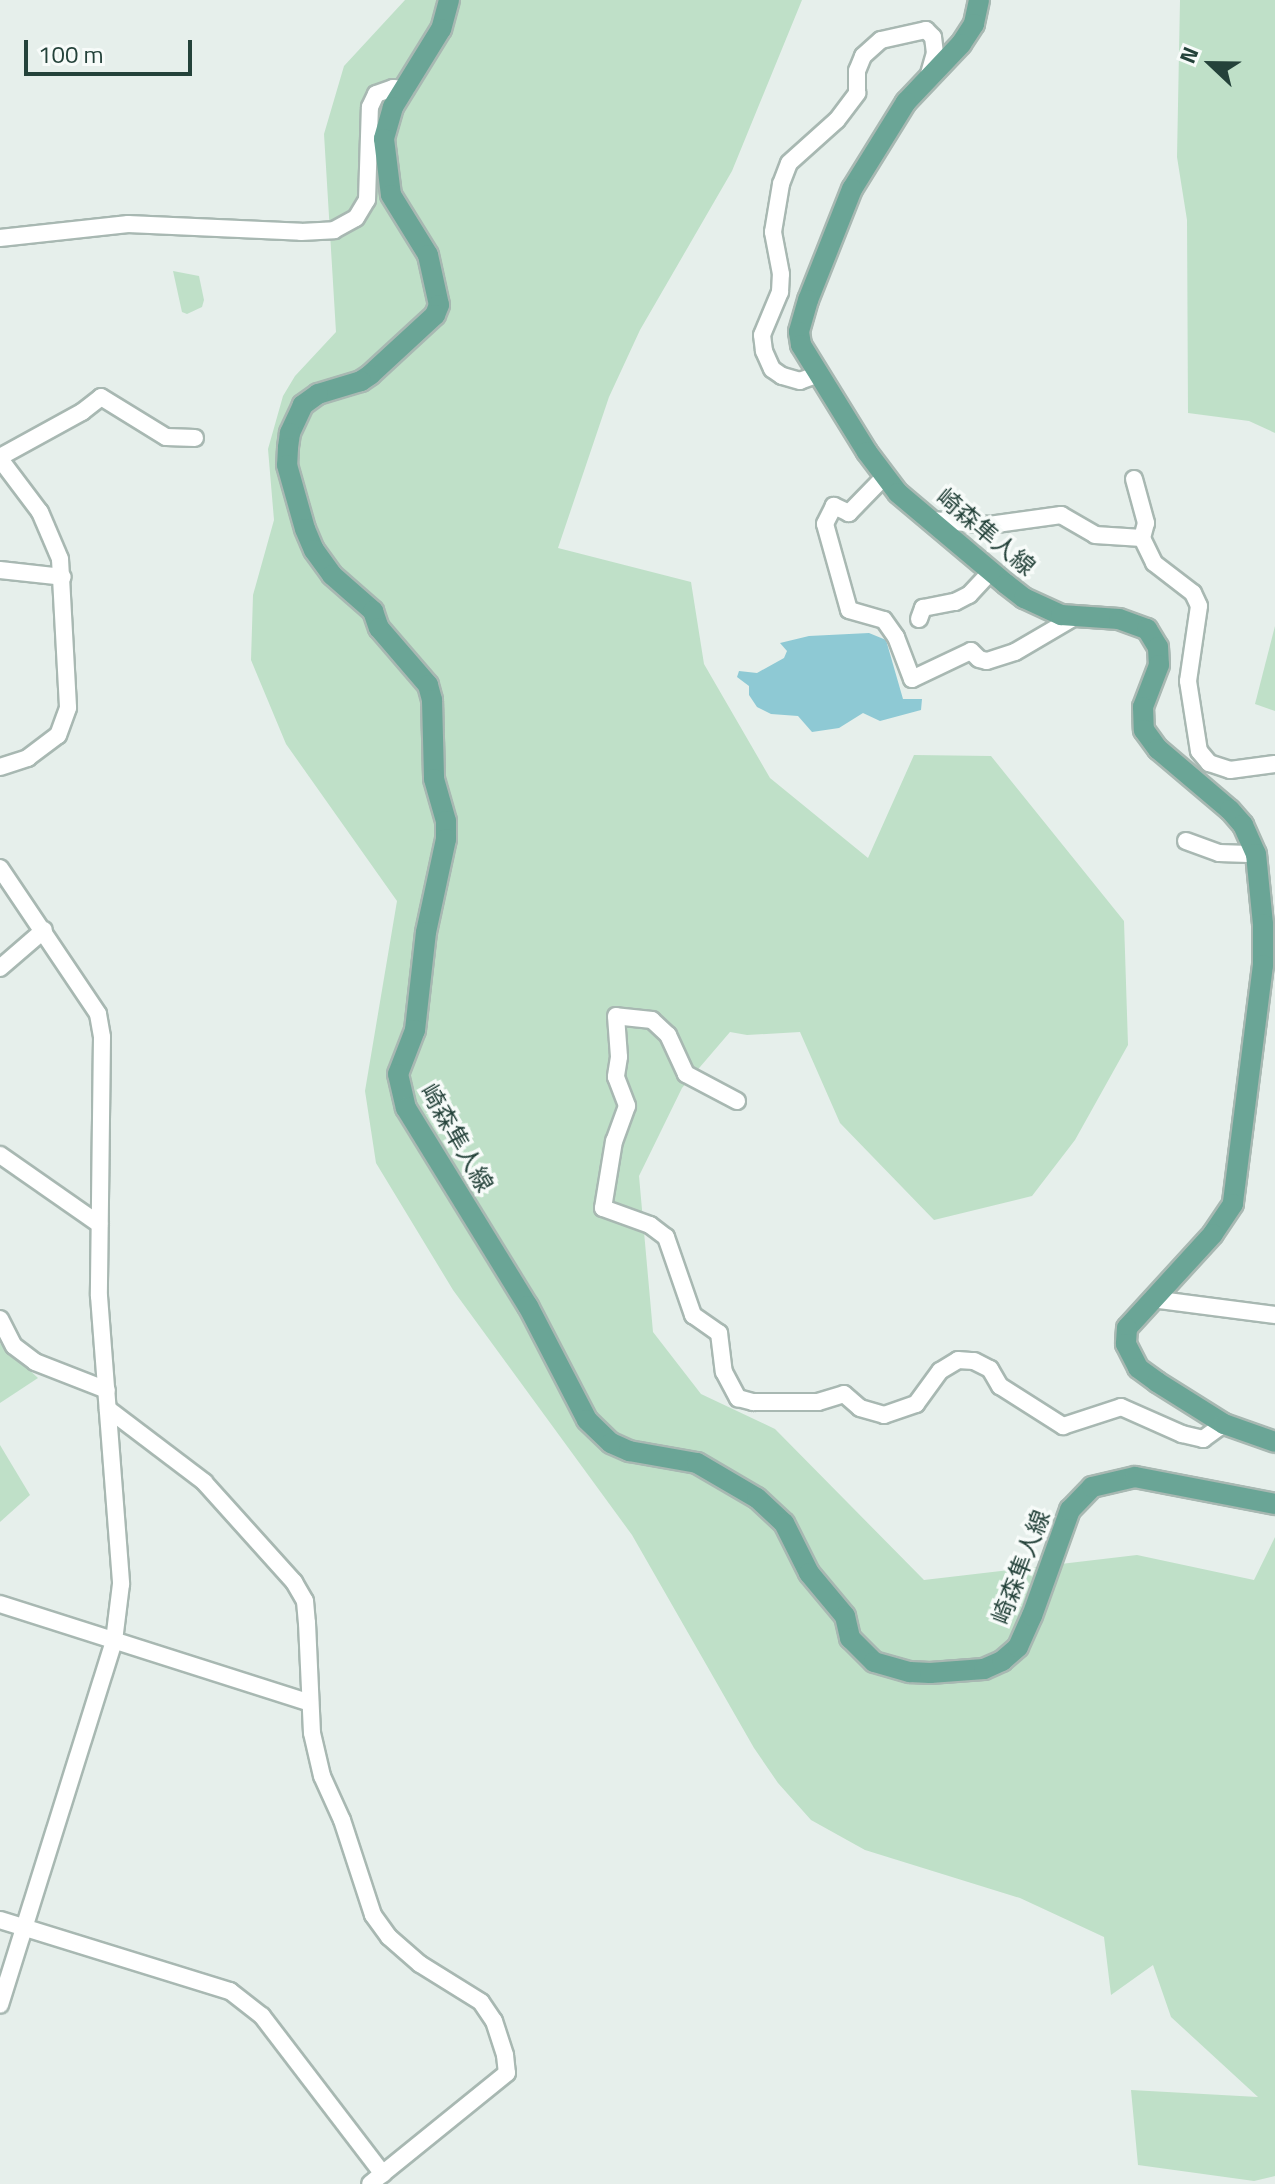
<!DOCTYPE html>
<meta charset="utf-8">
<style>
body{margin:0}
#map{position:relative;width:1275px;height:2184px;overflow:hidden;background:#e6efeb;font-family:"Titillium Web","Noto Sans JP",sans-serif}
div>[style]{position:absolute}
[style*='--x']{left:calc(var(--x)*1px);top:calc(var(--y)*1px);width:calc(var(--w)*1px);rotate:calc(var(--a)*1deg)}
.green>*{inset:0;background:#bfe0c8}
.water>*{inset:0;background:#8ec9d4}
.roads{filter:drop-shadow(2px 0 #a8b8b2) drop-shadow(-2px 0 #a8b8b2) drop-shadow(0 2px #a8b8b2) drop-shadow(0 -2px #a8b8b2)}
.minor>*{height:16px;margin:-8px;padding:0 8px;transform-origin:8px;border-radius:8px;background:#fff}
.major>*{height:20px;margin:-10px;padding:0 10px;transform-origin:10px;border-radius:10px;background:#6aa596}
span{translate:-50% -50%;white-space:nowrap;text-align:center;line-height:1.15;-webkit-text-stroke:7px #f7fbf9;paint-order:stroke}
.street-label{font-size:24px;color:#24423a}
.north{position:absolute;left:1171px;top:24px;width:80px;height:80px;-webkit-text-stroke:6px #f7fbf9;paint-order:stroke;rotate:292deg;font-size:22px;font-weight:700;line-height:32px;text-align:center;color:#24423a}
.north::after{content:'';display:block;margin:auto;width:28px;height:36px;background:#24423a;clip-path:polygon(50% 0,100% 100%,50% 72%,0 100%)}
.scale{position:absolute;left:24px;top:40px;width:168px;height:36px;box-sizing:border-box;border:4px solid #24423a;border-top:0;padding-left:10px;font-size:24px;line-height:28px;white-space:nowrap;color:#24423a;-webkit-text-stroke:6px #f7fbf9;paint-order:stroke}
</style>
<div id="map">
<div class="green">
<i style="clip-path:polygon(405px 0,802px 0,732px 171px,640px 330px,609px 397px,558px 548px,691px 582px,704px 664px,770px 778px,868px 858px,914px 755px,991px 756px,1124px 921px,1128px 1045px,1075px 1140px,1032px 1196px,934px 1220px,840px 1123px,800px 1032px,747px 1035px,730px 1032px,682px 1088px,639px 1176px,653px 1332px,701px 1394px,775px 1429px,924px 1580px,1137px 1555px,1254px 1580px,1275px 1537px,1275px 2176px,1254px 2181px,1138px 2165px,1131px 2090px,1258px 2097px,1171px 2017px,1153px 1965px,1111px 1995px,1104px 1937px,1020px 1898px,865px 1850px,811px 1820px,778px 1783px,754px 1748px,632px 1535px,453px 1290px,376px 1163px,365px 1091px,397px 901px,286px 744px,251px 660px,253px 595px,274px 520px,268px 449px,283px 396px,295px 376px,336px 332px,324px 134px,344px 66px)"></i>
<i style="clip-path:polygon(1180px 0,1275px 0,1275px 433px,1249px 421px,1188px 413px,1187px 220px,1177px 157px)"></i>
<i style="clip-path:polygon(173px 271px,199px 276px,204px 300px,202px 307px,187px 314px,182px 312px)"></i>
<i style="clip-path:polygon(1275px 626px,1275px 711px,1255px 704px)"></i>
<i style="clip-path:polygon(0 1343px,38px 1378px,0 1403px)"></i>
<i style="clip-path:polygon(0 1445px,30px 1495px,0 1522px)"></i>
</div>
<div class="water">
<i style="clip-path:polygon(869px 633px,886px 640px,903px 699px,922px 699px,921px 710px,880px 721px,863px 713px,839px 728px,812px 732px,798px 716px,771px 714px,757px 707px,749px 695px,749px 686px,737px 677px,739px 671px,757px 673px,784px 658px,787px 651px,780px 643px,809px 636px)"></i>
</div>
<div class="roads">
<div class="minor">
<i style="--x:0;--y:238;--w:129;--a:-6.2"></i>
<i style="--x:128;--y:224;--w:173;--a:2.6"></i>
<i style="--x:301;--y:232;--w:33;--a:-3"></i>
<i style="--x:334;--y:230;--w:25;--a:-29"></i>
<i style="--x:356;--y:218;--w:21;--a:-59"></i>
<i style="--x:367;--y:200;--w:93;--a:-88.2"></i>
<i style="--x:370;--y:107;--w:14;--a:-65"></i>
<i style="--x:376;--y:94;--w:18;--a:-19"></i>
<i style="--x:393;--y:88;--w:13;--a:4"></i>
<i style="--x:819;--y:374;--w:20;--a:160"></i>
<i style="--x:800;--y:381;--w:19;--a:-164"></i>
<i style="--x:782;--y:376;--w:12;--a:-145"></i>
<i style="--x:772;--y:369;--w:20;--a:-114"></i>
<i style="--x:764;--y:351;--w:16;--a:-97"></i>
<i style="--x:762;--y:335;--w:47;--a:-67.3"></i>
<i style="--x:780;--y:292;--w:18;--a:-87"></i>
<i style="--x:781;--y:274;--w:43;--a:-100.8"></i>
<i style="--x:773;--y:232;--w:49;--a:-80.5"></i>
<i style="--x:781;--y:184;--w:22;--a:-69"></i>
<i style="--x:789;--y:163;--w:64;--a:-41.9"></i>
<i style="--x:837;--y:120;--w:34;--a:-53"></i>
<i style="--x:857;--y:93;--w:22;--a:-90"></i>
<i style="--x:857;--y:71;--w:16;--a:-68"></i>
<i style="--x:863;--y:56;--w:24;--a:-42"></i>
<i style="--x:881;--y:40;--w:46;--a:-12.5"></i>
<i style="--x:926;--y:30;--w:10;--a:45"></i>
<i style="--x:933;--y:37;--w:16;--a:83"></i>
<i style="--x:935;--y:53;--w:25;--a:106"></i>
<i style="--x:0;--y:457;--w:94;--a:-28.8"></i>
<i style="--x:82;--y:412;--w:24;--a:-38"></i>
<i style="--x:101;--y:397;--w:76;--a:31.6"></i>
<i style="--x:166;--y:437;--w:29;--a:2"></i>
<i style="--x:0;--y:459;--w:66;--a:53"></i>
<i style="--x:40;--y:512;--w:51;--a:66.9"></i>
<i style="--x:60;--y:559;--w:149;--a:86.9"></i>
<i style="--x:68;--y:708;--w:29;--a:110"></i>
<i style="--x:58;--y:735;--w:38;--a:143"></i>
<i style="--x:28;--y:758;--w:29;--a:162"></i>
<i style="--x:885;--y:476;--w:52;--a:134.2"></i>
<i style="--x:849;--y:513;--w:17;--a:-155"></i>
<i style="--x:834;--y:506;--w:20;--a:117"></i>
<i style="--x:825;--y:524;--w:89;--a:74.4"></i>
<i style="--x:849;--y:610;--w:36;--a:16"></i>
<i style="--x:884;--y:620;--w:21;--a:55"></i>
<i style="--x:896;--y:637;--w:45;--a:69.1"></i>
<i style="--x:912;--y:679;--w:65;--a:-25.4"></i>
<i style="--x:971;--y:651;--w:11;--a:45"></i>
<i style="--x:979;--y:659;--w:8;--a:14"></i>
<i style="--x:987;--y:661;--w:29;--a:-18"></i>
<i style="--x:1015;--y:652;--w:67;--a:-30.4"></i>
<i style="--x:1134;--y:479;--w:46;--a:74.7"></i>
<i style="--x:1146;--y:523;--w:16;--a:105"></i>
<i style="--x:932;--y:520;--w:57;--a:5"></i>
<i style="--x:989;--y:525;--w:73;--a:-7.9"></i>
<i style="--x:1061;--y:515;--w:39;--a:30"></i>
<i style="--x:1095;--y:535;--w:47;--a:3.7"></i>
<i style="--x:1142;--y:538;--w:28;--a:64"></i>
<i style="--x:1154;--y:563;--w:49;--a:37.6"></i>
<i style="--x:1193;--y:593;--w:14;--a:65"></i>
<i style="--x:1199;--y:606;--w:76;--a:98.3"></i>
<i style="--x:1188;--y:681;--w:71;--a:81.1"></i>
<i style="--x:1199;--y:751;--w:16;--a:50"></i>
<i style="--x:1209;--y:763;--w:22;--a:18"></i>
<i style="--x:1230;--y:770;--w:45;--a:-7.6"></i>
<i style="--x:0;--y:570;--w:63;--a:6.3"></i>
<i style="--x:919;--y:619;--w:12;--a:-70"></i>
<i style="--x:923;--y:608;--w:33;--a:-11"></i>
<i style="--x:955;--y:602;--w:16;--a:-27"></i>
<i style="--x:969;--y:595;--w:33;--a:-47"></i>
<i style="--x:1186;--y:841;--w:35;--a:20"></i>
<i style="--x:1219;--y:853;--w:37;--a:2"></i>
<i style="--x:0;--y:868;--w:176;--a:56.1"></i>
<i style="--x:98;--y:1014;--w:23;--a:80"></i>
<i style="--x:102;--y:1037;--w:259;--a:90.7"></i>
<i style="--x:99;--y:1296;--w:289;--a:85.6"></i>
<i style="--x:121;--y:1584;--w:57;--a:97"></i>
<i style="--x:114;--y:1641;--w:381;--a:107.4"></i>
<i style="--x:0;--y:968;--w:58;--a:-40.8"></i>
<i style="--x:737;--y:1101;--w:58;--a:-152.1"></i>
<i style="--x:686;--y:1074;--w:43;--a:-114.8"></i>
<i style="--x:668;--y:1035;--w:22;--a:-137"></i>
<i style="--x:652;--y:1020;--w:36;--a:-174"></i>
<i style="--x:616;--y:1016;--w:41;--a:85.8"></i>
<i style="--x:619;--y:1057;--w:20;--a:99"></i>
<i style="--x:616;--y:1077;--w:31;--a:69"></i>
<i style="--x:627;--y:1106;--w:37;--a:110"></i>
<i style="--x:614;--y:1141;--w:68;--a:99.3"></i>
<i style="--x:603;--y:1208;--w:50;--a:19.9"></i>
<i style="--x:650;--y:1225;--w:20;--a:37"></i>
<i style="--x:666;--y:1237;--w:83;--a:70.9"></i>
<i style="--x:693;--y:1315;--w:32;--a:35"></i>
<i style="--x:719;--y:1333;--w:39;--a:83"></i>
<i style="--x:724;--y:1372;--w:30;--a:62"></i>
<i style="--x:738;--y:1398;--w:16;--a:15"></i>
<i style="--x:753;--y:1402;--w:65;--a:0"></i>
<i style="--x:818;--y:1402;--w:27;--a:-17"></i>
<i style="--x:844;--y:1394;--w:21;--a:41"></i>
<i style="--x:860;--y:1408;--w:25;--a:16"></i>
<i style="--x:884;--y:1415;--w:34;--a:-19"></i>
<i style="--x:916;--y:1404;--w:41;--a:-54"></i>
<i style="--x:940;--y:1371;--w:21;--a:-31"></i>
<i style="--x:958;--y:1360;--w:16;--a:4"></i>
<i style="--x:974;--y:1361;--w:18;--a:27"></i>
<i style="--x:990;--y:1369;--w:20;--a:60"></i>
<i style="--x:1000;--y:1386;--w:75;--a:32.4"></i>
<i style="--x:1063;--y:1426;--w:61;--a:-18.1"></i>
<i style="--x:1121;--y:1407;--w:67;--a:23.9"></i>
<i style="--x:1182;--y:1434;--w:22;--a:13"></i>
<i style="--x:1203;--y:1439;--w:26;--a:-36"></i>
<i style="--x:0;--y:1155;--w:121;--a:34.9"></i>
<i style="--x:1152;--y:1299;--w:124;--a:7.4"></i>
<i style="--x:0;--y:1319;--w:30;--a:63"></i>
<i style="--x:14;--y:1346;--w:26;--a:37"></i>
<i style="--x:35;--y:1362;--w:77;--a:21.3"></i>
<i style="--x:108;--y:1409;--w:121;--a:37.2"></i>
<i style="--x:204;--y:1482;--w:135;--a:48"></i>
<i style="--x:294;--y:1582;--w:22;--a:60"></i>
<i style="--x:305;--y:1601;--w:22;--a:85"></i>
<i style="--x:307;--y:1623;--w:110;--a:87.4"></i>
<i style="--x:312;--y:1733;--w:44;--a:76.9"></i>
<i style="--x:322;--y:1776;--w:48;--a:65.6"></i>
<i style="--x:342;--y:1820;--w:100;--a:71.9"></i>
<i style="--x:373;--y:1915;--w:27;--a:54"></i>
<i style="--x:389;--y:1937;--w:41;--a:41.1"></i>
<i style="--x:420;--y:1964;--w:72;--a:31.9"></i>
<i style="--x:481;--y:2002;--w:23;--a:56"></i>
<i style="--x:494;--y:2021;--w:36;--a:72"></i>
<i style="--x:505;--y:2055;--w:18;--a:84"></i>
<i style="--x:507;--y:2073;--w:176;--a:141"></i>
<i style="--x:0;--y:1604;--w:325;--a:17.7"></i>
<i style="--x:0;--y:1920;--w:241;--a:17.2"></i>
<i style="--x:230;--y:1991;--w:41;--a:38"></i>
<i style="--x:262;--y:2016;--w:199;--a:52.6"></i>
</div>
<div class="major">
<i style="--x:449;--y:0;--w:30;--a:105"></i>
<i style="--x:441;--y:29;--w:92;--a:121.6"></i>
<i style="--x:393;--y:107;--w:33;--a:106"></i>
<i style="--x:384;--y:139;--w:56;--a:82.9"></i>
<i style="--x:391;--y:195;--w:70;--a:58.3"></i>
<i style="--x:428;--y:255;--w:51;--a:77.6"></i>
<i style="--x:439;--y:305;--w:11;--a:112"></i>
<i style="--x:435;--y:315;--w:88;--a:137.3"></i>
<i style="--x:370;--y:375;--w:11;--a:146"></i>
<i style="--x:361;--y:381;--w:45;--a:163.2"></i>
<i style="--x:318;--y:394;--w:19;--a:144"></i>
<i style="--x:303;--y:405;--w:31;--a:115"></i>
<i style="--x:290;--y:433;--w:15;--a:98"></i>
<i style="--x:288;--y:448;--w:17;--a:93"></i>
<i style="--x:287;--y:465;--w:66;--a:74.3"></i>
<i style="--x:305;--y:529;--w:23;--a:67"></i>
<i style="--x:314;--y:550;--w:31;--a:54"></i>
<i style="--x:332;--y:575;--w:55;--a:41.3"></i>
<i style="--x:373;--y:611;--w:18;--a:71"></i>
<i style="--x:379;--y:628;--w:75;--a:49.3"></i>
<i style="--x:428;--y:685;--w:16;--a:75"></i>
<i style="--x:432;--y:700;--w:79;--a:88.5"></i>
<i style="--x:434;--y:779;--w:44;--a:74.1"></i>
<i style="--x:446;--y:821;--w:18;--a:90"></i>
<i style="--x:446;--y:839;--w:95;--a:102.1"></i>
<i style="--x:426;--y:932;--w:99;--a:96.4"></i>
<i style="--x:415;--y:1030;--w:47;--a:111.1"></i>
<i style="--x:398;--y:1074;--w:35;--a:77"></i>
<i style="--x:406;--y:1108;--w:233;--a:58.4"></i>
<i style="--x:528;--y:1306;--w:128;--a:62.6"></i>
<i style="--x:587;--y:1420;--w:33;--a:44"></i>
<i style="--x:611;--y:1443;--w:20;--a:24"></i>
<i style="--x:629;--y:1451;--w:69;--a:10"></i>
<i style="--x:697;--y:1463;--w:69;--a:30.3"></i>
<i style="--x:757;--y:1498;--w:37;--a:43"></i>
<i style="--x:784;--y:1523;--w:56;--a:63.4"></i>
<i style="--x:809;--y:1573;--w:56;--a:50.1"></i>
<i style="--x:845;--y:1616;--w:23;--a:77"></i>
<i style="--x:850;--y:1638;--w:34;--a:45"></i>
<i style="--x:874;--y:1662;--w:37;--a:16"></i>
<i style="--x:910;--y:1672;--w:20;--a:3"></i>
<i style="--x:930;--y:1673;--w:54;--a:-4.2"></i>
<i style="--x:984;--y:1669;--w:20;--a:-24"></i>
<i style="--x:1002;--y:1661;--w:21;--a:-41"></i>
<i style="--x:1018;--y:1647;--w:34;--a:-66"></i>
<i style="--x:1032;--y:1616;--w:113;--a:-70.3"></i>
<i style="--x:1070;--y:1510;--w:32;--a:-46"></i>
<i style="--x:1092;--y:1487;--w:44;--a:-13.1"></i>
<i style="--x:1135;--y:1477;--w:143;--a:10.9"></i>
<i style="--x:979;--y:0;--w:25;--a:102"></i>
<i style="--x:974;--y:24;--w:24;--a:123"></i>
<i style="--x:961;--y:44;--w:80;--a:133.5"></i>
<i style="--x:906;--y:102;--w:102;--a:121.8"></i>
<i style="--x:852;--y:189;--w:119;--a:111.6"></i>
<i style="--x:808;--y:300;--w:33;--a:106"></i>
<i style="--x:799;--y:332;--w:13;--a:81"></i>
<i style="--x:801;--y:345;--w:126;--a:58.3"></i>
<i style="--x:867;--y:452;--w:51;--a:52.9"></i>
<i style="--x:898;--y:493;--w:141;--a:40.1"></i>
<i style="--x:1006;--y:584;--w:23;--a:38"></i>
<i style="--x:1024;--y:598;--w:41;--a:24.7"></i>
<i style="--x:1061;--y:615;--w:58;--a:3.9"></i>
<i style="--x:1119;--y:619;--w:30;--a:20"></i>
<i style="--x:1147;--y:629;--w:21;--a:59"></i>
<i style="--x:1158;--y:647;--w:18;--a:87"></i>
<i style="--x:1159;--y:665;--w:45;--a:110.9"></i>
<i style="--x:1143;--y:707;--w:23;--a:88"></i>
<i style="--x:1144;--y:730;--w:24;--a:54"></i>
<i style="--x:1158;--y:749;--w:94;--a:40.3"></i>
<i style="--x:1230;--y:810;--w:20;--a:49"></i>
<i style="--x:1243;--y:825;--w:32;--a:66"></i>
<i style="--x:1256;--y:854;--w:70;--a:84.3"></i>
<i style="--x:1263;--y:924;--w:41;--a:90"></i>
<i style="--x:1263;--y:965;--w:241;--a:97.2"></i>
<i style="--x:1233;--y:1204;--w:36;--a:124"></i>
<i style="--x:1213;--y:1234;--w:127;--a:132.5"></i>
<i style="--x:1127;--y:1328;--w:16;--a:94"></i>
<i style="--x:1126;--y:1344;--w:27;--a:63"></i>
<i style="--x:1138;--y:1368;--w:24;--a:36"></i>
<i style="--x:1157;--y:1382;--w:79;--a:32.1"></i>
<i style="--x:1224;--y:1424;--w:54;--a:19.4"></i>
</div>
</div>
<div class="street-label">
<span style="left:986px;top:532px;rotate:40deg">崎森隼人線</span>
<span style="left:457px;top:1138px;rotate:60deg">崎森隼人線</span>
<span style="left:1021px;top:1567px;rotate:-69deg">崎森隼人線</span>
</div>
<div class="north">N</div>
<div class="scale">100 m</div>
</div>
